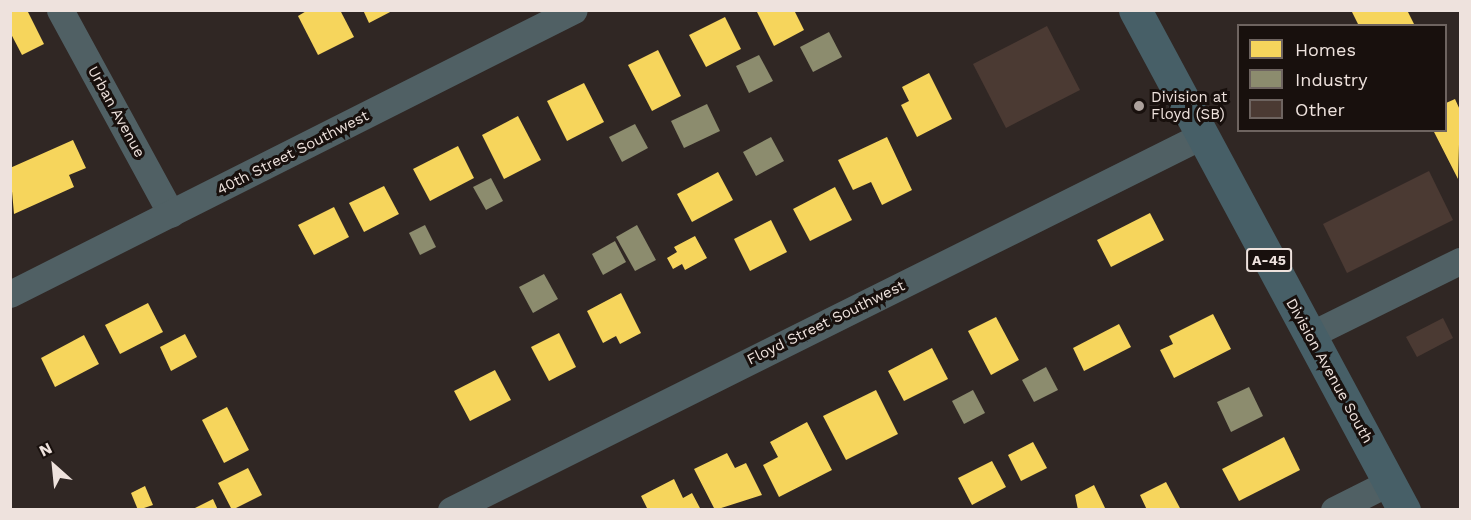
<!DOCTYPE html>
<style>
body{margin:0}
#map{position:relative;width:1471px;height:520px;overflow:hidden;background:#302724;font-family:"Work Sans",sans-serif}
div>[style]{position:absolute}
[style*='--x']{left:calc(var(--x)*1px);top:calc(var(--y)*1px);width:calc(var(--w)*1px);rotate:calc(var(--a)*1deg)}
.homes>*{inset:0;background:#f6d55c}
.industry>*{inset:0;background:#8c8c6e}
.building>*{inset:0;background:#4b3a33}
.minor>*{height:27px;margin:-13.5px;padding:0 13.5px;transform-origin:13.5px;border-radius:13.5px;background:#506064}
.major>*{height:33px;margin:-16.5px;padding:0 16.5px;transform-origin:16.5px;border-radius:16.5px;background:#475f67}
.dots>*{width:16px;height:16px;translate:-50% -50%;box-sizing:border-box;border:3px solid #18100d;border-radius:50%}
span{translate:-50% -50%;white-space:nowrap;text-align:center;line-height:1.15;-webkit-text-stroke:6px #18100d;paint-order:stroke}
.shield-label span{padding:2px 4px;background:#18100d;border:2px solid;border-radius:4px;-webkit-text-stroke-width:0}
.shield-label{font-size:14px;color:#eee2dd;font-weight:700}
.poi-label{font-size:15px;color:#eee2dd}
.left{translate:0 -50%;text-align:left}
.street-label{font-size:15px;color:#eee2dd}
.frame{position:absolute;inset:0;border:12px solid #eee2dd;pointer-events:none}
.legend{position:absolute;left:1237px;top:24px;width:210px;height:108px;box-sizing:border-box;background:#18100d;border:2px solid #6e6460;margin:0;padding:8px 10px;list-style:none;font-size:18px;color:#eee2dd}
.legend li{display:flex;align-items:center;gap:12px;height:30px}
.legend b{width:30px;border:2px solid #6e6460}
.north{position:absolute;left:24px;top:436px;width:60px;height:60px;-webkit-text-stroke:4px #18100d;paint-order:stroke;rotate:333deg;font-size:16px;font-weight:700;line-height:24px;text-align:center;color:#eee2dd}
.north::after{content:'';display:block;margin:auto;width:21px;height:27px;background:#eee2dd;clip-path:polygon(50% 0,100% 100%,50% 72%,0 100%)}
</style>
<div id="map">
<div class="homes">
<i style="clip-path:polygon(10px 10px,27px 10px,44px 44px,22px 55px,10px 32px)"></i>
<i style="clip-path:polygon(308px 10px,340px 10px,354px 37px,318px 55px,298px 16px)"></i>
<i style="clip-path:polygon(363px 10px,394px 10px,369px 23px)"></i>
<i style="clip-path:polygon(756px 10px,794px 10px,804px 30px,774px 46px)"></i>
<i style="clip-path:polygon(1351px 10px,1407px 10px,1415px 26px,1359px 26px)"></i>
<i style="clip-path:polygon(725px 17px,741px 49px,706px 67px,689px 35px)"></i>
<i style="clip-path:polygon(658px 50px,681px 96px,652px 111px,628px 65px)"></i>
<i style="clip-path:polygon(929px 73px,952px 119px,917px 137px,901px 105px,909px 101px,902px 87px)"></i>
<i style="clip-path:polygon(584px 83px,604px 122px,567px 141px,547px 101px)"></i>
<i style="clip-path:polygon(1455px 99px,1460px 110px,1458px 179px,1433px 130px,1446px 130px,1446px 103px)"></i>
<i style="clip-path:polygon(518px 116px,541px 160px,504px 179px,482px 135px)"></i>
<i style="clip-path:polygon(887px 137px,912px 190px,882px 205px,871px 182px,853px 190px,838px 160px)"></i>
<i style="clip-path:polygon(73px 140px,86px 168px,69px 175px,74px 187px,14px 214px,10px 168px)"></i>
<i style="clip-path:polygon(458px 146px,474px 178px,430px 201px,413px 169px)"></i>
<i style="clip-path:polygon(718px 172px,733px 200px,692px 222px,677px 194px)"></i>
<i style="clip-path:polygon(384px 186px,399px 214px,364px 232px,349px 203px)"></i>
<i style="clip-path:polygon(835px 187px,852px 220px,810px 241px,793px 209px)"></i>
<i style="clip-path:polygon(334px 207px,349px 237px,314px 255px,298px 225px)"></i>
<i style="clip-path:polygon(1150px 213px,1164px 240px,1111px 267px,1097px 240px)"></i>
<i style="clip-path:polygon(771px 220px,787px 252px,750px 271px,734px 239px)"></i>
<i style="clip-path:polygon(695px 236px,707px 258px,685px 270px,682px 264px,673px 269px,667px 258px,677px 252px,674px 247px)"></i>
<i style="clip-path:polygon(621px 293px,641px 333px,620px 344px,616px 336px,603px 343px,587px 311px)"></i>
<i style="clip-path:polygon(148px 303px,163px 332px,120px 354px,105px 325px)"></i>
<i style="clip-path:polygon(1213px 314px,1231px 349px,1174px 378px,1160px 350px,1173px 344px,1169px 336px)"></i>
<i style="clip-path:polygon(996px 317px,1019px 360px,991px 375px,968px 331px)"></i>
<i style="clip-path:polygon(1119px 324px,1131px 347px,1084px 371px,1073px 348px)"></i>
<i style="clip-path:polygon(559px 333px,576px 367px,549px 381px,531px 347px)"></i>
<i style="clip-path:polygon(185px 334px,197px 357px,171px 371px,160px 347px)"></i>
<i style="clip-path:polygon(84px 335px,99px 364px,55px 387px,41px 358px)"></i>
<i style="clip-path:polygon(932px 348px,948px 379px,904px 401px,888px 371px)"></i>
<i style="clip-path:polygon(495px 370px,511px 400px,470px 421px,454px 391px)"></i>
<i style="clip-path:polygon(876px 390px,898px 434px,846px 460px,823px 416px)"></i>
<i style="clip-path:polygon(227px 407px,249px 450px,224px 463px,202px 420px)"></i>
<i style="clip-path:polygon(807px 422px,832px 470px,779px 497px,763px 465px,778px 457px,770px 442px)"></i>
<i style="clip-path:polygon(1284px 437px,1300px 470px,1239px 501px,1222px 469px)"></i>
<i style="clip-path:polygon(1033px 442px,1047px 468px,1021px 481px,1008px 455px)"></i>
<i style="clip-path:polygon(727px 453px,735px 468px,746px 463px,762px 495px,715px 510px,694px 469px)"></i>
<i style="clip-path:polygon(992px 461px,1006px 487px,972px 505px,958px 478px)"></i>
<i style="clip-path:polygon(248px 468px,262px 495px,232px 510px,218px 483px)"></i>
<i style="clip-path:polygon(674px 479px,683px 498px,692px 493px,701px 510px,648px 510px,641px 496px)"></i>
<i style="clip-path:polygon(1166px 482px,1181px 510px,1147px 510px,1140px 495px)"></i>
<i style="clip-path:polygon(1094px 485px,1106px 510px,1078px 510px,1075px 495px)"></i>
<i style="clip-path:polygon(145px 486px,153px 505px,138px 510px,131px 493px)"></i>
<i style="clip-path:polygon(213px 499px,218px 510px,191px 510px)"></i>
</div>
<div class="industry">
<i style="clip-path:polygon(829px 32px,842px 57px,813px 72px,800px 47px)"></i>
<i style="clip-path:polygon(759px 55px,773px 81px,749px 93px,736px 66px)"></i>
<i style="clip-path:polygon(707px 104px,720px 131px,684px 148px,671px 121px)"></i>
<i style="clip-path:polygon(635px 124px,648px 148px,622px 162px,609px 137px)"></i>
<i style="clip-path:polygon(771px 137px,784px 161px,756px 176px,743px 152px)"></i>
<i style="clip-path:polygon(491px 178px,503px 201px,486px 210px,473px 187px)"></i>
<i style="clip-path:polygon(425px 225px,436px 247px,420px 255px,409px 233px)"></i>
<i style="clip-path:polygon(637px 225px,656px 260px,635px 271px,616px 237px)"></i>
<i style="clip-path:polygon(615px 241px,626px 262px,603px 275px,592px 254px)"></i>
<i style="clip-path:polygon(544px 274px,558px 299px,533px 313px,519px 287px)"></i>
<i style="clip-path:polygon(1046px 367px,1058px 390px,1034px 402px,1022px 380px)"></i>
<i style="clip-path:polygon(1249px 387px,1263px 416px,1231px 432px,1217px 402px)"></i>
<i style="clip-path:polygon(973px 390px,985px 413px,964px 424px,952px 401px)"></i>
</div>
<div class="building">
<i style="clip-path:polygon(1047px 26px,1080px 90px,1006px 128px,973px 64px)"></i>
<i style="clip-path:polygon(1429px 171px,1453px 220px,1347px 273px,1323px 224px)"></i>
<i style="clip-path:polygon(1443px 318px,1453px 338px,1417px 357px,1406px 337px)"></i>
</div>
<div class="minor">
<i style="--x:60;--y:10;--w:232;--a:61.4"></i>
<i style="--x:10;--y:294;--w:631;--a:-26.73"></i>
<i style="--x:1310;--y:335;--w:167;--a:-26.3"></i>
<i style="--x:451;--y:510;--w:838;--a:-26.5"></i>
<i style="--x:1334;--y:510;--w:63;--a:-26.6"></i>
</div>
<div class="major">
<i style="--x:1135;--y:10;--w:568;--a:61.72"></i>
</div>
<div class="dots">
<i style="left:1139px;top:106px;background:#aca19c"></i>
</div>
<div class="shield-label">
<span style="left:1269px;top:260px">A-45</span>
</div>
<div class="poi-label">
<span class="left" style="left:1151px;top:106px">Division at<br>Floyd (SB)</span>
</div>
<div class="street-label">
<span style="left:116px;top:112px;rotate:61deg">Urban Avenue</span>
<span style="left:293px;top:153px;rotate:-27deg">40th Street Southwest</span>
<span style="left:826px;top:323px;rotate:-26deg">Floyd Street Southwest</span>
<span style="left:1329px;top:371px;rotate:61deg">Division Avenue South</span>
</div>
<div class="frame"></div>
<ul class="legend">
<li><b style="height:16px;background:#f6d55c"></b>Homes</li>
<li><b style="height:16px;background:#8c8c6e"></b>Industry</li>
<li><b style="height:16px;background:#4b3a33"></b>Other</li>
</ul>
<div class="north">N</div>
</div>
